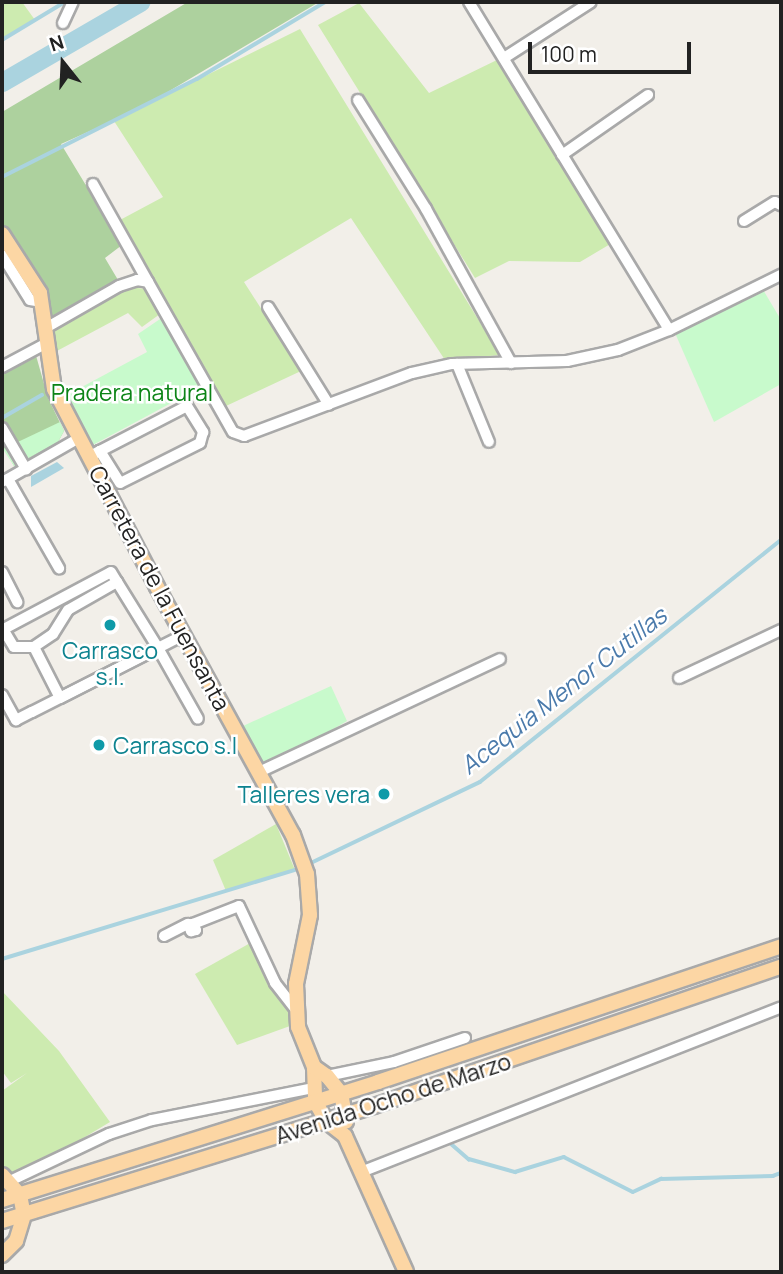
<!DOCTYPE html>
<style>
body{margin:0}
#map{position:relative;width:783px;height:1274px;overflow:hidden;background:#f2efe9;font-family:Manrope,sans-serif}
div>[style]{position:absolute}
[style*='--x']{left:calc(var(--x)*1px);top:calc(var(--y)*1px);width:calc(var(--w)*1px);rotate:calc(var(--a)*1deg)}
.grass>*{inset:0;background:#cdebb0}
.forest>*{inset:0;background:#add19e}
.park>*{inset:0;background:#c8facc}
.water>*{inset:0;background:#aad3df}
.stream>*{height:3.5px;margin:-1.75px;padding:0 1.75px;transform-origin:1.75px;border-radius:1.75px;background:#aad3df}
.river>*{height:19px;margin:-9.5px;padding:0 9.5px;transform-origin:9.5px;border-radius:9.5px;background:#aad3df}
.roads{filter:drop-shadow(2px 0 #a9a9a9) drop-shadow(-2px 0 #a9a9a9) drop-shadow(0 2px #a9a9a9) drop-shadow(0 -2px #a9a9a9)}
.minor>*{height:10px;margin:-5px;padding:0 5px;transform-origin:5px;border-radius:5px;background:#fff}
.major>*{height:14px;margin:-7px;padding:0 7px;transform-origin:7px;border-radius:7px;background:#fcd6a4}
.dots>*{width:19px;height:19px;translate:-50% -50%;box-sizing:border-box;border:4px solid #fff;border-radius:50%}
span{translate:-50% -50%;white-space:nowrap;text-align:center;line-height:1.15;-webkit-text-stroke:5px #fff;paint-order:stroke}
.park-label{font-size:23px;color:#0c8416}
.street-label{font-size:23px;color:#222}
.culture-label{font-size:23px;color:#0d838f}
.left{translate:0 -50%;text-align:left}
.right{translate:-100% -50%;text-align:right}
.water-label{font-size:24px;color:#4a7aab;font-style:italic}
.frame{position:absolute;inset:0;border:4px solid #222;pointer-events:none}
.north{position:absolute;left:28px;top:28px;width:70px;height:70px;-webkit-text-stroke:5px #fff;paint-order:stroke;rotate:342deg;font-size:19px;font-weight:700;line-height:28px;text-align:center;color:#222}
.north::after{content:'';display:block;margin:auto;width:24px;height:32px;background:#222;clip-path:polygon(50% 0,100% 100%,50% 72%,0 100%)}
.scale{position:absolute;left:528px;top:42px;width:163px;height:32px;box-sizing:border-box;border:4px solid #222;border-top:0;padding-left:9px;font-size:21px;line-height:24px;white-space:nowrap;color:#222;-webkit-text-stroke:5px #fff;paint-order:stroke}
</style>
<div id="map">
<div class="grass">
<i style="clip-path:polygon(2px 2px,22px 2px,35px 20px,2px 40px)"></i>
<i style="clip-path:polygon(359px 3px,429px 93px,499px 59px,612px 243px,580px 262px,509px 261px,475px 278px,318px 25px)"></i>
<i style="clip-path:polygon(300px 29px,500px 355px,445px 360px,351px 218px,244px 282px,301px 371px,226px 406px,120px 220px,163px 197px,114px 121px)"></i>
<i style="clip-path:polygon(128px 287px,147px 289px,160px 314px,142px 327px,128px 313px,55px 352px,51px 332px)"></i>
<i style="clip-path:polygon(276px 824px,295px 870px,226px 891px,213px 860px)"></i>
<i style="clip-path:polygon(252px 942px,289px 1008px,290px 1026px,237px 1045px,195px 974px)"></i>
<i style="clip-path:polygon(2px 991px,59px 1051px,110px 1122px,20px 1176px,2px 1167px,2px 1091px,27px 1073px,11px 1083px,2px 1071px)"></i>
</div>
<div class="forest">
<i style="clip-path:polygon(188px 2px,319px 2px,139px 109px,61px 144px,122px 245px,105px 258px,121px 285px,51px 318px,43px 287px,2px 223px,2px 112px)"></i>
<i style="clip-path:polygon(35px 352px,48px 398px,64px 431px,58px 442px,14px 466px,2px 445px,2px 370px)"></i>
</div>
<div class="park">
<i style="clip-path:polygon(762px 288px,781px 320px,781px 384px,714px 422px,675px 333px)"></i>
<i style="clip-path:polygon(163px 317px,203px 386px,91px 446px,65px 396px,147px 352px,138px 334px)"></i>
<i style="clip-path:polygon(60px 422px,64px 431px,58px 442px,14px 466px,3px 449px)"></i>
<i style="clip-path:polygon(331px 686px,347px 721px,263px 770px,243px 726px)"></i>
</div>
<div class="water">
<i style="clip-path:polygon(57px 462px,64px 468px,31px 487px,31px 476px)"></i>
</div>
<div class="stream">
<i style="--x:2;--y:40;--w:74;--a:-31.1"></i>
<i style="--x:2;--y:177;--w:218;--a:-26.7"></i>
<i style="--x:197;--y:79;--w:149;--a:-31"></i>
<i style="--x:2;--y:418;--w:46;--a:-29.9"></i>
<i style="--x:313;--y:862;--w:185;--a:-25.6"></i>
<i style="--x:480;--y:782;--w:386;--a:-38.8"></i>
<i style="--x:2;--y:959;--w:306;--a:-16.9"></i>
<i style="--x:448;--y:1141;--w:28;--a:41"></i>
<i style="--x:469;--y:1159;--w:48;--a:15.8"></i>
<i style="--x:515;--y:1172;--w:51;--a:-17"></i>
<i style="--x:564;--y:1157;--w:77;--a:26.9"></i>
<i style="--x:633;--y:1192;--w:31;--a:-25"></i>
<i style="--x:661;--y:1179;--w:112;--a:-1.5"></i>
<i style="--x:773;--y:1176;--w:9;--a:-21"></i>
</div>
<div class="river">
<i style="--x:2;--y:82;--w:160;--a:-30.1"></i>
</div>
<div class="roads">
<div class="minor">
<i style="--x:469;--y:2;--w:384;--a:58.6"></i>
<i style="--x:63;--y:23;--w:23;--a:-65"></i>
<i style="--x:504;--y:58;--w:103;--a:-32.8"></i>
<i style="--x:358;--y:100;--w:128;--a:58"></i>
<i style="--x:426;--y:209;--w:176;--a:61.1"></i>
<i style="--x:562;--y:155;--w:105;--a:-34.9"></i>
<i style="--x:93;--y:184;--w:112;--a:60.7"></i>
<i style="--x:744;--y:221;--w:36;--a:-32"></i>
<i style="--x:775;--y:202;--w:7;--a:27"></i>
<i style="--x:2;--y:255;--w:53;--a:58.1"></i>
<i style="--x:30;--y:300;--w:11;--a:10"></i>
<i style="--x:268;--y:307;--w:115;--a:58.1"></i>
<i style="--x:44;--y:329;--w:86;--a:-29.8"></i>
<i style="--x:119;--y:286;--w:19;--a:-18"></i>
<i style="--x:137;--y:280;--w:11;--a:10"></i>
<i style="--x:148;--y:282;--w:172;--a:60.5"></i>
<i style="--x:233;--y:432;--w:12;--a:20"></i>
<i style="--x:244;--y:436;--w:179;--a:-20.6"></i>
<i style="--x:412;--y:373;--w:41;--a:-12.7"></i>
<i style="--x:452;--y:364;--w:115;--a:-1.5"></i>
<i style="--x:567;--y:361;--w:52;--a:-12.2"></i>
<i style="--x:618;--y:350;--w:55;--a:-21.4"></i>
<i style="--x:669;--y:330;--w:125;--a:-26.2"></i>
<i style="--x:457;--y:364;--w:84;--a:67.7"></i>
<i style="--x:2;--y:367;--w:49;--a:-28.1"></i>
<i style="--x:2;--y:428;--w:48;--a:59.7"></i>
<i style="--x:90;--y:456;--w:11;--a:-27"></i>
<i style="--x:100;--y:451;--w:98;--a:-27.3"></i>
<i style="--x:187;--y:406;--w:31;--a:58"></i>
<i style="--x:203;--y:432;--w:11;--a:105"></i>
<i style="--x:200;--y:443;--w:89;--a:153.4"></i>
<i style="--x:120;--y:483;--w:38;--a:-122"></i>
<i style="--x:8;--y:479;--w:103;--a:60.2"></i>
<i style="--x:4;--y:481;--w:86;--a:-29.8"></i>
<i style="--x:2;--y:572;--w:34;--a:63"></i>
<i style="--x:3;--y:629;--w:21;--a:59"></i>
<i style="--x:14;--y:647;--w:20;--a:0"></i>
<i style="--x:2;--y:630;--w:123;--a:-28"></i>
<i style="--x:111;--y:572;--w:12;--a:59"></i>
<i style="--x:158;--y:648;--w:29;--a:-27"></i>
<i style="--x:679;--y:678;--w:113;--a:-25.2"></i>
<i style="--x:2;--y:695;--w:29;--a:61"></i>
<i style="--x:16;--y:720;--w:18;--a:-27"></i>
<i style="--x:32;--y:712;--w:141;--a:-26.9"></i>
<i style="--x:158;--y:648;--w:78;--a:-121.8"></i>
<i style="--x:117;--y:582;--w:56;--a:150.3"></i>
<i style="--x:68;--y:610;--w:28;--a:122"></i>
<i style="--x:53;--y:634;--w:23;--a:146"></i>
<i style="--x:34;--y:647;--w:57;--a:63"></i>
<i style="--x:60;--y:698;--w:110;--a:-27"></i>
<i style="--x:158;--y:648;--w:81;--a:60.6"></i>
<i style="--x:259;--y:772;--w:266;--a:-25.1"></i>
<i style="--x:164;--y:936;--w:27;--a:-27"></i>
<i style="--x:188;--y:924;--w:8;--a:67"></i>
<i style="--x:191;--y:931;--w:5;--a:-11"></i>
<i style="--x:196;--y:930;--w:7;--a:-117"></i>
<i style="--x:193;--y:924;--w:49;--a:-21.4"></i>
<i style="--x:239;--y:906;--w:85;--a:64.9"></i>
<i style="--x:275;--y:983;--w:37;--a:52"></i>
<i style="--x:327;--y:1076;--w:68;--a:-11.8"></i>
<i style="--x:394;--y:1062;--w:75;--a:-18.7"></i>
<i style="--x:361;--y:1172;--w:451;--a:-21.4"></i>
<i style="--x:10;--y:1181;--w:110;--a:-25.4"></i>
<i style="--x:109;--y:1134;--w:45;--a:-18"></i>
<i style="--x:152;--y:1120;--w:164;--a:-11.2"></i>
</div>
<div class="major">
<i style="--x:2;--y:234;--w:70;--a:57.2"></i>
<i style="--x:40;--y:293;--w:97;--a:81.7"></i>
<i style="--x:54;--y:389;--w:223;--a:62.5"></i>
<i style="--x:157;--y:587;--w:283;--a:61.3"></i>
<i style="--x:293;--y:835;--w:41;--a:70.3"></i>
<i style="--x:307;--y:874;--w:41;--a:85.8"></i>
<i style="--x:310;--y:915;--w:70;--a:101.5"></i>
<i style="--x:296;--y:984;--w:43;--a:87.3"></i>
<i style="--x:298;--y:1027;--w:43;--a:68.2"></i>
<i style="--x:314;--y:1067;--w:34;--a:88"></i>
<i style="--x:315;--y:1101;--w:23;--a:61"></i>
<i style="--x:326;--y:1121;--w:24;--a:38"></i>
<i style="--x:345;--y:1136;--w:149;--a:65.8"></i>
<i style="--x:314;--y:1067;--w:16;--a:35"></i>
<i style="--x:327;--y:1076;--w:22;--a:51"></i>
<i style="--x:341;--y:1093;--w:29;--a:80"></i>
<i style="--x:2;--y:1175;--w:27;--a:48"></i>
<i style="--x:20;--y:1195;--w:20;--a:79"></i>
<i style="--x:24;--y:1215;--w:27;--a:107"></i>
<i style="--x:16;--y:1241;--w:20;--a:135"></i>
<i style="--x:2;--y:1200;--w:394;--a:-17.4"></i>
<i style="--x:378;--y:1082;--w:425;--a:-18.6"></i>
<i style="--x:2;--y:1221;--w:389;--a:-17.2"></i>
<i style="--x:374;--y:1106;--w:430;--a:-18.9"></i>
</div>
</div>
<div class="dots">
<i style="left:110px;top:625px;background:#0f9aa8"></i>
<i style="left:99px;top:745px;background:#0f9aa8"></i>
<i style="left:384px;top:794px;background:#0f9aa8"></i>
</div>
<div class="park-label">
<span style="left:132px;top:392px">Pradera natural</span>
</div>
<div class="street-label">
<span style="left:160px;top:588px;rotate:62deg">Carretera de la Fuensanta</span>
<span style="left:393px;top:1098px;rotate:-18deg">Avenida Ocho de Marzo</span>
</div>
<div class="culture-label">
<span style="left:110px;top:663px">Carrasco<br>s.l.</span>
<span class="left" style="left:113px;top:745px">Carrasco s.l</span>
<span class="right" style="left:370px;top:794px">Talleres vera</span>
</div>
<div class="water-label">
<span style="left:563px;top:690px;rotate:-38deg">Acequia Menor Cutillas</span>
</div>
<div class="frame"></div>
<div class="north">N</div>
<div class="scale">100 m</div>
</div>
